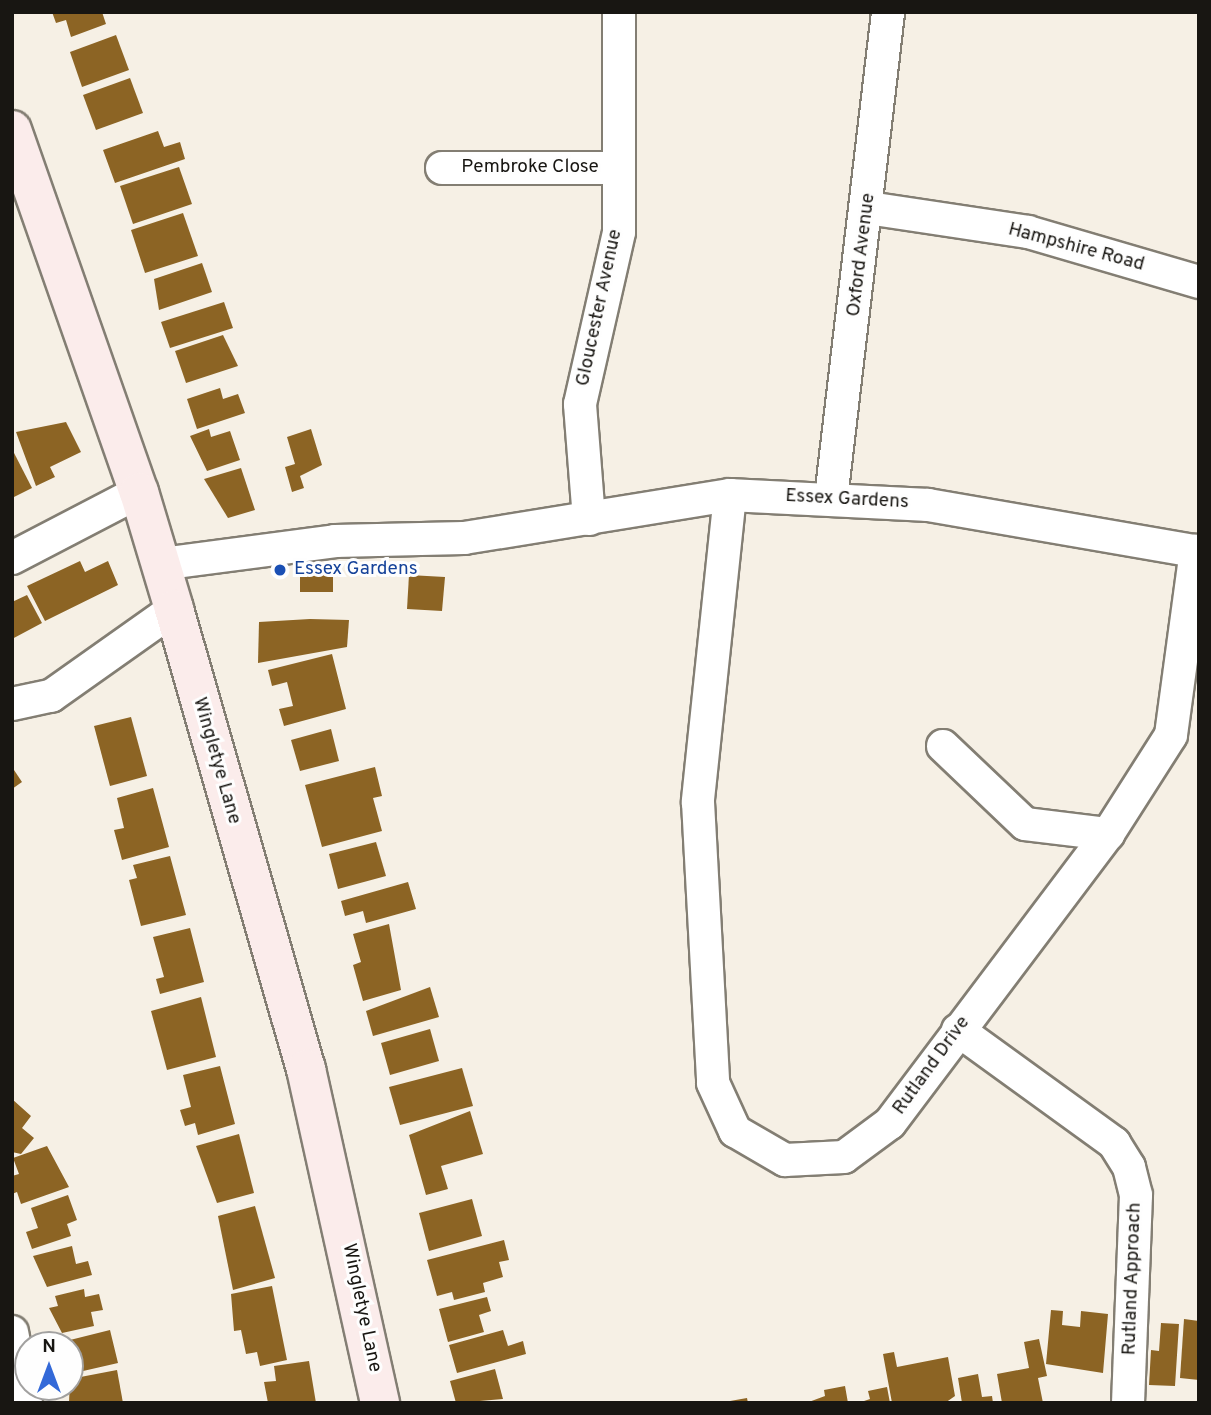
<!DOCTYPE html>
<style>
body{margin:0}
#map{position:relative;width:1211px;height:1415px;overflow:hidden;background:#f6f0e5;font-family:Overpass,sans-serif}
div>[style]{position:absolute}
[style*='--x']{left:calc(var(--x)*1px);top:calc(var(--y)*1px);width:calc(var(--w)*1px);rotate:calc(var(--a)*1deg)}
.building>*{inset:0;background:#8c6424}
.roads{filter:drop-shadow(2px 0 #837e73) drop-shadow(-2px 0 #837e73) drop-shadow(0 2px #837e73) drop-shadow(0 -2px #837e73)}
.street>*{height:32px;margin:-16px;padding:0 16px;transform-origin:16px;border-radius:16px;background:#fff}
.secondary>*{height:38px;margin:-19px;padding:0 19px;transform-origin:19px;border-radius:19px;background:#fbeceb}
.dots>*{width:19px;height:19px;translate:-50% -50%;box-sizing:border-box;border:4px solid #fefefe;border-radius:50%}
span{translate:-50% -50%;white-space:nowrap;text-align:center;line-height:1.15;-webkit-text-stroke:6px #fefefe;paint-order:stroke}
.street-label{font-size:19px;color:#181612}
.transit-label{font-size:19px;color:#164399}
.left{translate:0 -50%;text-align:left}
.frame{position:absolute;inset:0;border:14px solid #181612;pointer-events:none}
.north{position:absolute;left:14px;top:1331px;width:70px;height:70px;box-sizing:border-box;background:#fefefe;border:2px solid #a2a1a0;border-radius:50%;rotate:0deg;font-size:19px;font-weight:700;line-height:28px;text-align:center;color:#181612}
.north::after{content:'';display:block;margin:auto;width:24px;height:32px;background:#3369d8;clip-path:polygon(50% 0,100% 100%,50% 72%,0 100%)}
</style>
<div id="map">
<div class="building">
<i style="clip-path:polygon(52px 12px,102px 12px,106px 24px,71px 37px,66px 20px,56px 23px)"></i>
<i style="clip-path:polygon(116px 35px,129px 70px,82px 87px,70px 52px)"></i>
<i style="clip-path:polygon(130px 78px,143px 113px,96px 130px,83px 95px)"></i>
<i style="clip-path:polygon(158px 131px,164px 147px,180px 142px,185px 159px,115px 183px,103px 150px)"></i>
<i style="clip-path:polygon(179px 167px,192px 204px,133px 224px,120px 186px)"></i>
<i style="clip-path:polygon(183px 213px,198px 256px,145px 273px,131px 230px)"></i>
<i style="clip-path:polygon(202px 263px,212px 292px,159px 310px,154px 279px)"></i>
<i style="clip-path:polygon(224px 302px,233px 328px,170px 348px,161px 322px)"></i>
<i style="clip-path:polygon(223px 335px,238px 366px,186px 383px,175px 351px)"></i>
<i style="clip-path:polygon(220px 388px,223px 399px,238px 394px,245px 413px,197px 429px,187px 399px)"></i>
<i style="clip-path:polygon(66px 422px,81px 452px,50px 467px,55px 477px,36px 486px,16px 432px)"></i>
<i style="clip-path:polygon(209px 429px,211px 437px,230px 431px,240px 460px,207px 471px,190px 436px)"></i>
<i style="clip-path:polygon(311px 429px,322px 465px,300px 476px,304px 488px,292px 492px,285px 467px,295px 464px,287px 437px)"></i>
<i style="clip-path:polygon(12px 449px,32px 488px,12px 498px)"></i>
<i style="clip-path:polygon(241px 468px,255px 510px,228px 518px,204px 479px)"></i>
<i style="clip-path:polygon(80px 561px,85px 572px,108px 561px,118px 585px,45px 621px,27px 586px)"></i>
<i style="clip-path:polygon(300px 569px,333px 569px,333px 592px,300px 592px)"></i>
<i style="clip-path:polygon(409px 575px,445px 577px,442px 611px,407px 609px)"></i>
<i style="clip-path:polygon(27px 595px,42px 623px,12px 639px,12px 602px)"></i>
<i style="clip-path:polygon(310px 619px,349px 620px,347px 647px,258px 663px,259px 622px)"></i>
<i style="clip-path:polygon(332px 654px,346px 709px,284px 726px,279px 709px,293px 706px,287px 682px,272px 686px,268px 670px)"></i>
<i style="clip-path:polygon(131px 717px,147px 776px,110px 786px,94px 726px)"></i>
<i style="clip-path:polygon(331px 729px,339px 761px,300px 771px,291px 740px)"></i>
<i style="clip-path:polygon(12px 767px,22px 782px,12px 789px)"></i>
<i style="clip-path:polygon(375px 767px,382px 796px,373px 798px,382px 831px,322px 847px,305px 785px)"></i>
<i style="clip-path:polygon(153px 788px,169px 847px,122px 860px,114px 830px,124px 828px,117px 798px)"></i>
<i style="clip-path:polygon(376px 842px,386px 876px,338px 889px,329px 854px)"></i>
<i style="clip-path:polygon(170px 856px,186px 915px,141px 926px,129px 880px,137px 878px,133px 865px)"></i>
<i style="clip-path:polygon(408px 882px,416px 909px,366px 923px,363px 911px,345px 916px,341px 901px)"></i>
<i style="clip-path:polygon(389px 924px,401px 990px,363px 1001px,353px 965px,361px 962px,353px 934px)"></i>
<i style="clip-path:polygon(190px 928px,204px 982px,160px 994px,156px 979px,164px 977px,153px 937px)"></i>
<i style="clip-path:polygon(430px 987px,439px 1017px,373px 1036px,366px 1011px)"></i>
<i style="clip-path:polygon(201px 997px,216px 1057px,167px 1070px,151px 1011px)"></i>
<i style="clip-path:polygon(430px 1029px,439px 1061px,390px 1075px,381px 1043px)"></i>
<i style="clip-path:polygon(220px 1066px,235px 1124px,198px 1135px,195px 1123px,185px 1126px,180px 1110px,191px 1107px,183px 1075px)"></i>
<i style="clip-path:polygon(462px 1068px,473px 1106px,400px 1125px,389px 1087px)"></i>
<i style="clip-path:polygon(12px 1099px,31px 1116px,22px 1128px,34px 1138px,21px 1154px,12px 1152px)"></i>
<i style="clip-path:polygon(470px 1111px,483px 1154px,441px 1166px,448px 1189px,426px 1195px,409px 1135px)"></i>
<i style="clip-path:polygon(239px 1134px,254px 1193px,217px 1203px,196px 1146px)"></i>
<i style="clip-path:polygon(47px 1146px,69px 1187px,21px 1204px,17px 1192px,12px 1194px,12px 1176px,19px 1174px,13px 1158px)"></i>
<i style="clip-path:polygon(68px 1195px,77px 1220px,67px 1224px,71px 1236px,32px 1249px,26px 1232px,38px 1228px,31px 1208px)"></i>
<i style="clip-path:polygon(472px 1199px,482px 1236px,429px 1251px,419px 1213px)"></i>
<i style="clip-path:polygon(255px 1206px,275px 1278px,233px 1290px,218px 1216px)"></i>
<i style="clip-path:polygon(504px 1240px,509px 1260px,499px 1262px,503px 1277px,483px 1283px,485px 1292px,454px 1300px,452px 1292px,437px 1296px,427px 1260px)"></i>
<i style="clip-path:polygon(72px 1246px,76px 1264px,88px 1261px,92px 1275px,47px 1287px,33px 1256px)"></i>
<i style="clip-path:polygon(272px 1286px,287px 1360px,260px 1366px,257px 1352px,246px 1354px,241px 1330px,234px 1331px,231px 1294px)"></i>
<i style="clip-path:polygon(84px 1289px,85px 1297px,99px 1294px,103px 1310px,91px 1312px,94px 1326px,62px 1333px,49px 1308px,58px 1306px,55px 1296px)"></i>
<i style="clip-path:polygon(487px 1297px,491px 1311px,479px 1315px,484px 1332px,448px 1342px,439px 1309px)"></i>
<i style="clip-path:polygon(1051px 1310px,1063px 1311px,1062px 1325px,1080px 1327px,1081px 1311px,1108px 1314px,1103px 1373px,1046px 1364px)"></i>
<i style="clip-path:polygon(1184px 1319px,1199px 1321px,1199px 1380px,1180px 1378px)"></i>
<i style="clip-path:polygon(1161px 1323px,1179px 1324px,1175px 1386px,1149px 1385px,1151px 1350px,1159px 1351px)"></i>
<i style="clip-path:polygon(110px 1330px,118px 1363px,70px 1374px,70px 1345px,62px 1342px)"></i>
<i style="clip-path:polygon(503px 1330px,508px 1346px,523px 1341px,526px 1354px,457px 1373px,449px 1345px)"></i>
<i style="clip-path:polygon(1039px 1339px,1047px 1376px,1038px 1378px,1043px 1403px,1002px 1403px,997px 1374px,1029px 1368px,1024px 1342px)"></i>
<i style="clip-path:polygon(894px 1352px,897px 1367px,948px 1357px,955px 1396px,945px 1403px,892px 1403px,883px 1354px)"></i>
<i style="clip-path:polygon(309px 1361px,316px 1403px,268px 1403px,264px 1382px,276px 1381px,274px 1366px)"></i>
<i style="clip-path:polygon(495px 1369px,503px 1399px,456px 1403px,450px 1381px)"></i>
<i style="clip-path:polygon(117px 1370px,123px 1403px,69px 1403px,70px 1379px)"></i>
<i style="clip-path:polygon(978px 1374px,982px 1397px,992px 1396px,993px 1403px,962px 1403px,958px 1378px)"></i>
<i style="clip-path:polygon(845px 1386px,848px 1403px,806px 1403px,825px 1396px,824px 1390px)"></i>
<i style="clip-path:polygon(887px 1387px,890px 1403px,858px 1403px,870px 1399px,868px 1391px)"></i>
<i style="clip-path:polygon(747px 1398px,748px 1403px,730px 1403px,730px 1401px)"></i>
</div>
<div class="roads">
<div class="street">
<i style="--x:442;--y:168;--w:177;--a:0"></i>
<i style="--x:868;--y:208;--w:162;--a:8.5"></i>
<i style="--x:1028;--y:232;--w:178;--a:16.3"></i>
<i style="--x:730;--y:495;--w:309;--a:96"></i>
<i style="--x:698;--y:802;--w:281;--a:86.9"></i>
<i style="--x:713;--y:1083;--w:53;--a:65.4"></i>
<i style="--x:735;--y:1131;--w:58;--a:30.1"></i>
<i style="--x:785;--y:1160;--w:59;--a:-2.9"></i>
<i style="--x:844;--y:1157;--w:57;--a:-36.5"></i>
<i style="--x:890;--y:1123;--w:362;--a:-53"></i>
<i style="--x:1108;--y:834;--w:117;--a:-57.5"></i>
<i style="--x:1171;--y:735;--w:186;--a:-82.3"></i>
<i style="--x:831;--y:498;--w:489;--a:-83.3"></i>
<i style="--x:589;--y:519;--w:115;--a:-94.5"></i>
<i style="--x:580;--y:404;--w:176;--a:-77.2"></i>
<i style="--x:619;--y:232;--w:220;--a:-90"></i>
<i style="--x:12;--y:558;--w:143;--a:-27.5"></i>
<i style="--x:161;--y:564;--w:176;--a:-7.5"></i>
<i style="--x:335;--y:541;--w:129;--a:-1.3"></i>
<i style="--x:464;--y:538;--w:269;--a:-9.2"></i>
<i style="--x:730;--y:495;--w:198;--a:2.9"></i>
<i style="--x:928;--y:505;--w:275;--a:9.8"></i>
<i style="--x:12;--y:704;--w:40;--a:-12"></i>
<i style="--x:51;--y:696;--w:151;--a:-35.3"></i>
<i style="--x:943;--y:746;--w:113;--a:43.6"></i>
<i style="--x:1025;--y:824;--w:84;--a:6.9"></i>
<i style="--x:958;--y:1030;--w:193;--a:35.9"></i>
<i style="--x:1114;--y:1143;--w:28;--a:58"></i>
<i style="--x:1129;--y:1167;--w:29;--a:76"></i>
<i style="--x:1136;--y:1195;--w:208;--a:92.2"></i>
<i style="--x:12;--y:1332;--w:72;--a:78.8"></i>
</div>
<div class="secondary">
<i style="--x:12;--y:130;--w:384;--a:70.7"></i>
<i style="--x:139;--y:492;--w:122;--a:73.3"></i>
<i style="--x:174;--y:609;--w:479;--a:74"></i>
<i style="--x:306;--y:1069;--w:342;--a:77.5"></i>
</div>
</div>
<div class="dots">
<i style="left:280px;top:570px;background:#1a4fb4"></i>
</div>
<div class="street-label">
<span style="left:530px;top:168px">Pembroke Close</span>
<span style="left:1076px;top:248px;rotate:15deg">Hampshire Road</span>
<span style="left:862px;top:255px;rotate:-83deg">Oxford Avenue</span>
<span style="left:600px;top:308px;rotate:-78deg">Gloucester Avenue</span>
<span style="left:847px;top:500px;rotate:3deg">Essex Gardens</span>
<span style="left:216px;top:761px;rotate:74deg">Wingletye Lane</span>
<span style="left:932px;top:1066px;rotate:-54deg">Rutland Drive</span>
<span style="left:1133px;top:1279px;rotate:-88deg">Rutland Approach</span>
<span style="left:361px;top:1308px;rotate:78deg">Wingletye Lane</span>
</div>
<div class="transit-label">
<span class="left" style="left:294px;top:570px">Essex Gardens</span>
</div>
<div class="frame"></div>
<div class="north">N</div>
</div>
